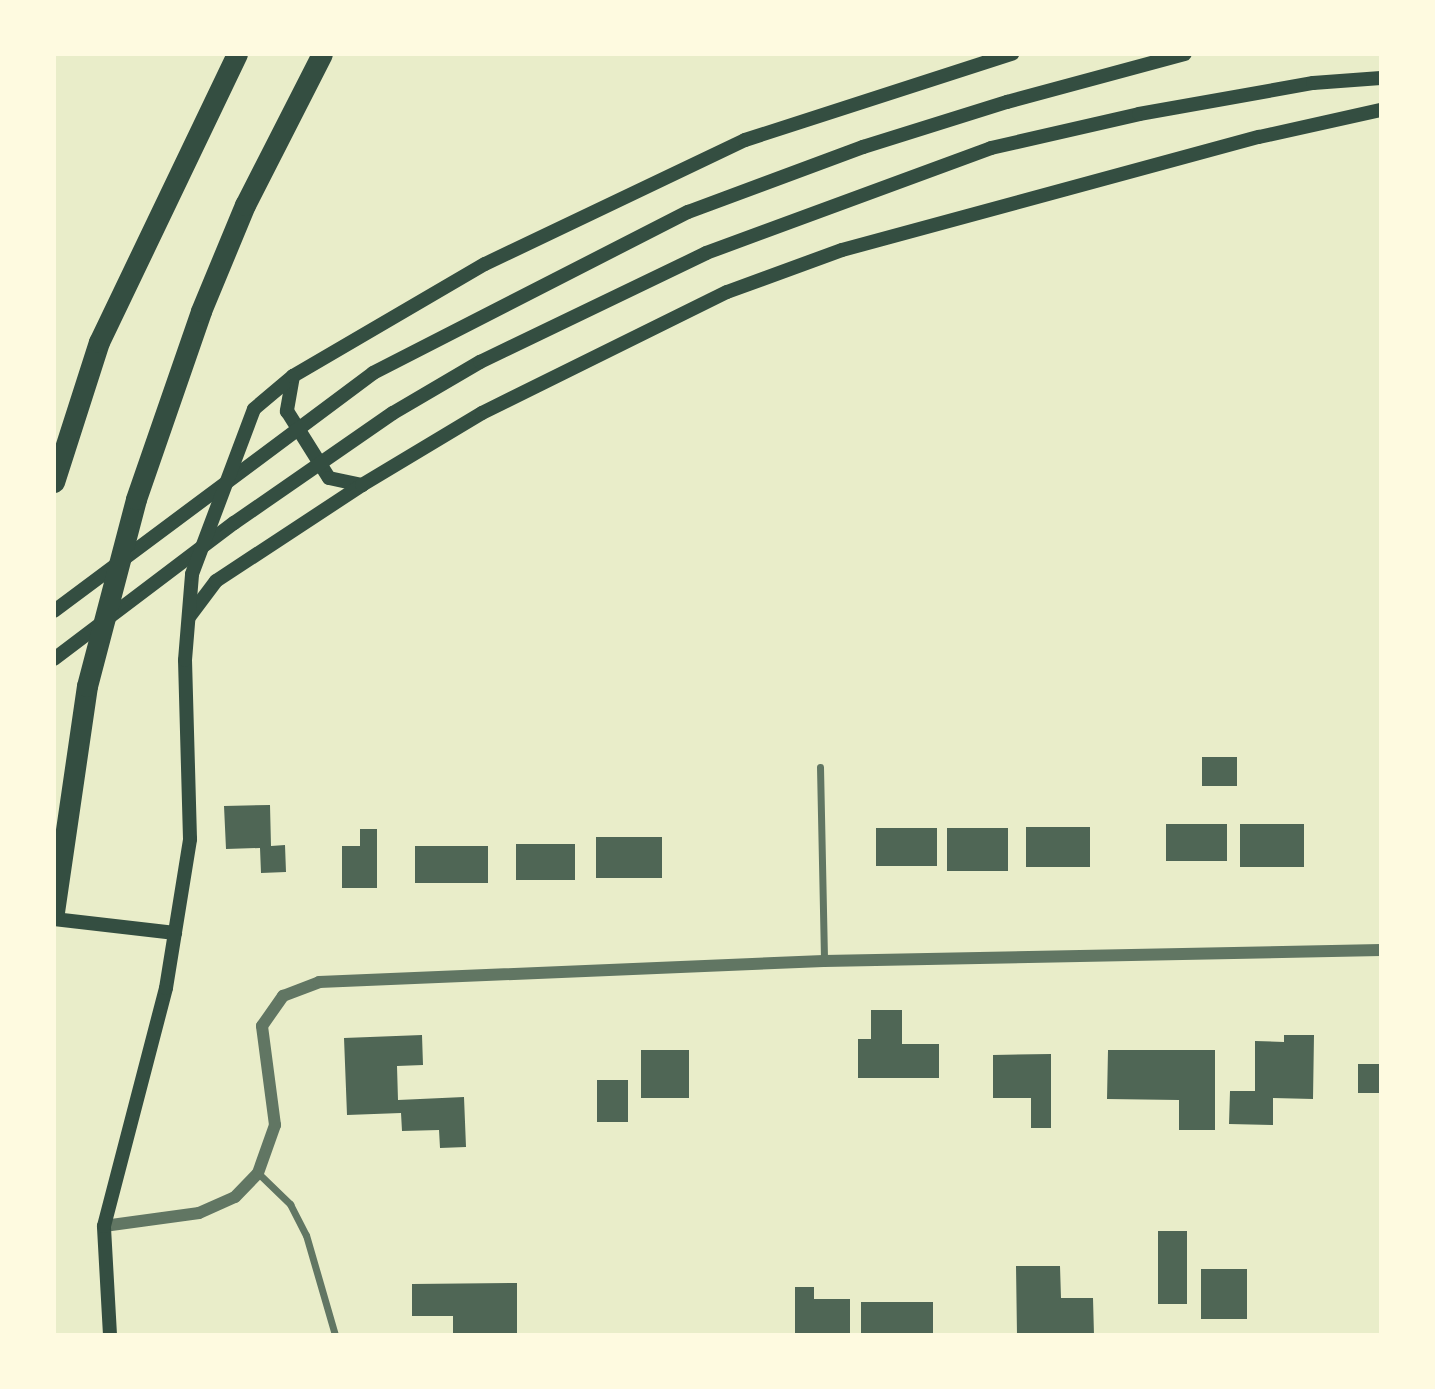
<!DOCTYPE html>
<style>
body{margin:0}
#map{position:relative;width:1435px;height:1389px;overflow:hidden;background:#e9edc9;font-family:Commissioner,sans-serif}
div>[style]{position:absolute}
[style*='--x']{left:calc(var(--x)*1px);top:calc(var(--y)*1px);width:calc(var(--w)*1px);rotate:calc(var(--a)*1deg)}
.building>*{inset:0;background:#4f6655}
.minor>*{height:7px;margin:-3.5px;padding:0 3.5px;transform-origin:3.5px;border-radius:3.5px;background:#617663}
.tertiary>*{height:12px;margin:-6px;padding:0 6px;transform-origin:6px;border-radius:6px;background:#617663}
.secondary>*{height:14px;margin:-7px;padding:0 7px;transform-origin:7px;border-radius:7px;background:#344e41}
.motorway>*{height:21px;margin:-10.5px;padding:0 10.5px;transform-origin:10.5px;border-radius:10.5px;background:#344e41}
span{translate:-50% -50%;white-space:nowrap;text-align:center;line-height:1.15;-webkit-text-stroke:5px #fefae0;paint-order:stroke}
.frame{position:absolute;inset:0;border:56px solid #fefae0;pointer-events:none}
</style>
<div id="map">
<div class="building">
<i style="clip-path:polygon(1202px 757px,1237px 757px,1237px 786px,1202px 786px)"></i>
<i style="clip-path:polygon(270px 805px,271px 846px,285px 845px,286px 872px,261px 873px,260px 848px,226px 849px,224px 806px)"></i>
<i style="clip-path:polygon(1166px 824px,1227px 824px,1227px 861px,1166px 861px)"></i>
<i style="clip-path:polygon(1240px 824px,1304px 824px,1304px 867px,1240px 867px)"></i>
<i style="clip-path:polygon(1026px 827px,1090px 827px,1090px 867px,1026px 867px)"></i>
<i style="clip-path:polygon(876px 828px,937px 828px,937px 866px,876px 866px)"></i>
<i style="clip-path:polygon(947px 828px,1008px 828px,1008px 871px,947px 871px)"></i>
<i style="clip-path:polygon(360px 829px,377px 829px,377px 888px,342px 888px,342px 846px,360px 846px)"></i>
<i style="clip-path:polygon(596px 837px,662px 837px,662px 878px,596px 878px)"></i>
<i style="clip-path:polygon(516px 844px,575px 844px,575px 880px,516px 880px)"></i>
<i style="clip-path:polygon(415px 846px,488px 846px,488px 883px,415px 883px)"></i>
<i style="clip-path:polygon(871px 1010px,902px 1010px,902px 1044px,939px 1044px,939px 1078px,858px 1078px,858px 1039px,871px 1039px)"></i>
<i style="clip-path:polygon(422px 1035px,423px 1065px,397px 1066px,398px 1100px,464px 1097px,466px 1147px,440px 1148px,439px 1130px,402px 1131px,401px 1113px,347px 1115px,344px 1038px)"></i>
<i style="clip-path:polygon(1284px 1035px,1314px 1035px,1313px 1099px,1273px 1098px,1273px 1125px,1229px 1124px,1230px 1091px,1255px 1091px,1255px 1041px,1284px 1042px)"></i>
<i style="clip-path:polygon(641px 1050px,689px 1050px,689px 1098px,641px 1098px)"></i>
<i style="clip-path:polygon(1108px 1050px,1215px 1050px,1215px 1130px,1179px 1130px,1179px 1100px,1107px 1099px)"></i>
<i style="clip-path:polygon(1051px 1054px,1051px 1128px,1031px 1128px,1031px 1098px,993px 1098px,993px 1055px)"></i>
<i style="clip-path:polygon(1358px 1064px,1381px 1064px,1381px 1093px,1358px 1093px)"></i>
<i style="clip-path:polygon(597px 1080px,628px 1080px,628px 1122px,597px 1122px)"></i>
<i style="clip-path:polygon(1158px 1231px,1187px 1231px,1187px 1304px,1158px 1304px)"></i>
<i style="clip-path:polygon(1016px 1266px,1060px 1266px,1061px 1298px,1093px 1298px,1094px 1335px,1017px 1335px)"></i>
<i style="clip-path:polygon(1201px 1269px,1247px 1269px,1247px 1319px,1201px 1319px)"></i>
<i style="clip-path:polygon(517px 1283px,517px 1335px,453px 1335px,453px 1316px,412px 1316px,412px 1284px)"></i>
<i style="clip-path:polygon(795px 1287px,814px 1287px,814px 1299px,850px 1299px,850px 1335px,795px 1335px)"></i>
<i style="clip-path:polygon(861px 1302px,933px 1302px,933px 1335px,861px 1335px)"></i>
</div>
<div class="minor">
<i style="--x:820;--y:767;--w:194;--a:88.8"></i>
<i style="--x:258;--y:1173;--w:45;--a:44.1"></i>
<i style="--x:290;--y:1204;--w:35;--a:63"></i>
<i style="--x:306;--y:1235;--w:104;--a:73.8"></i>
</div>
<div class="tertiary">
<i style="--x:104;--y:1226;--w:96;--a:-7.8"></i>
<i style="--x:199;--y:1213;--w:39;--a:-24"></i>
<i style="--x:235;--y:1197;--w:33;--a:-46"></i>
<i style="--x:258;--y:1173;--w:51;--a:-70.5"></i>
<i style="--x:275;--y:1125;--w:100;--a:-97.5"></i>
<i style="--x:262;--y:1026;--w:37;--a:-55"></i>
<i style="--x:283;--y:996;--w:39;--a:-21"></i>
<i style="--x:319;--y:982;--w:505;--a:-2.38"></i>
<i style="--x:824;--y:961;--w:557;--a:-1.13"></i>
</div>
<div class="secondary">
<i style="--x:293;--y:376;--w:36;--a:100"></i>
<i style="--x:287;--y:411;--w:79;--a:57.9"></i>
<i style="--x:329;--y:478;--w:34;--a:12"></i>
<i style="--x:54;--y:611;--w:398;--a:-36.7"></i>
<i style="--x:373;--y:373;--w:354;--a:-27.1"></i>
<i style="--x:688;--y:212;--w:187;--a:-20.4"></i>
<i style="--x:863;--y:147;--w:151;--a:-17.4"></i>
<i style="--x:1007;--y:102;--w:184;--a:-15.1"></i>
<i style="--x:189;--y:617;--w:45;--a:-53.1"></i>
<i style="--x:216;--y:581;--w:175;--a:-33.3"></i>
<i style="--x:362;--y:485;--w:140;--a:-31"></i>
<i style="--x:482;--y:413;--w:273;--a:-26.3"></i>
<i style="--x:727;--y:292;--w:122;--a:-20.1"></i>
<i style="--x:842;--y:250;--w:432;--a:-15.2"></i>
<i style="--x:1259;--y:137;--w:125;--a:-12.5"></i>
<i style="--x:54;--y:659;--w:226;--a:-37.1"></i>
<i style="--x:234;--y:523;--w:193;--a:-34.7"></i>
<i style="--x:393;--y:413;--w:101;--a:-30.4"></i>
<i style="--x:480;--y:362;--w:251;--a:-25.7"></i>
<i style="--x:706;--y:253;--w:304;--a:-20.2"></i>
<i style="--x:991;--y:148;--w:152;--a:-12.9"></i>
<i style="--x:1139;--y:114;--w:177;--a:-10.1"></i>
<i style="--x:1313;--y:83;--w:68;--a:-4.2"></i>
<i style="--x:54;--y:919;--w:122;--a:6.6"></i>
<i style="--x:110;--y:1335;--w:109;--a:-93.2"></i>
<i style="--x:104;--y:1226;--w:246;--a:-75.4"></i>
<i style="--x:166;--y:988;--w:151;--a:-80.8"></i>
<i style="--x:190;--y:839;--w:179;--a:-91.6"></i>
<i style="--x:185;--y:660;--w:86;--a:-85.3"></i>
<i style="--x:192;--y:574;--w:176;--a:-69.4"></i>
<i style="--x:254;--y:409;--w:51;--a:-40.2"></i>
<i style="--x:293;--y:376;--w:222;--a:-30.3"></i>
<i style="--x:485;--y:264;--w:288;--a:-25.5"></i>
<i style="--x:745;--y:140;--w:281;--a:-17.9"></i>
</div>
<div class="motorway">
<i style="--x:54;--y:482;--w:147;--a:-72.2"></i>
<i style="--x:99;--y:342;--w:319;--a:-64.4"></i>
<i style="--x:54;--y:912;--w:228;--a:-81.7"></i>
<i style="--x:87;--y:686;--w:193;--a:-75.3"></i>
<i style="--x:136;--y:499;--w:199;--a:-70.9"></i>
<i style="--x:201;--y:311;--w:115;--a:-67.5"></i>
<i style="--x:245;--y:205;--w:169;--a:-63"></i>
</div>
<div class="frame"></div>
</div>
